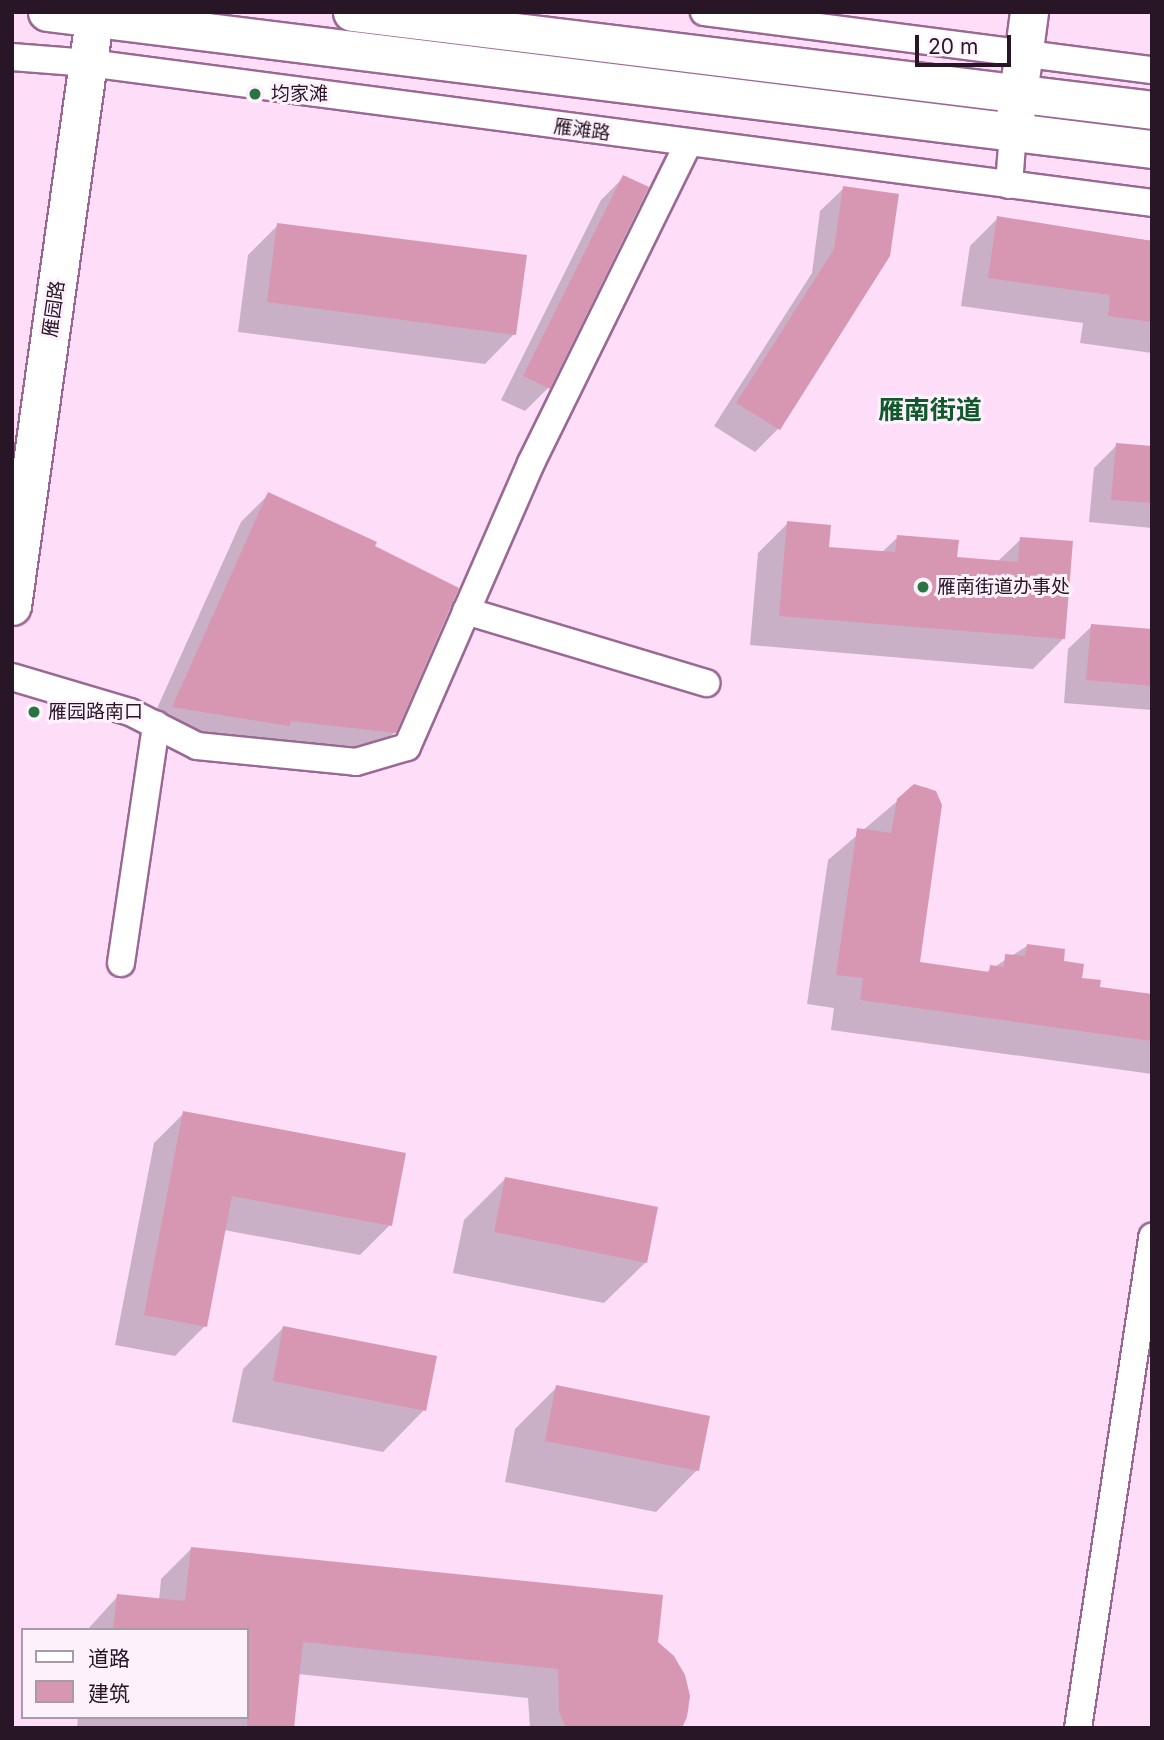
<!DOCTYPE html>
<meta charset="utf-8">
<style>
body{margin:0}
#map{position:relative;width:1164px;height:1740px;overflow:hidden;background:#fdddf8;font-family:Inter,"Noto Sans SC",sans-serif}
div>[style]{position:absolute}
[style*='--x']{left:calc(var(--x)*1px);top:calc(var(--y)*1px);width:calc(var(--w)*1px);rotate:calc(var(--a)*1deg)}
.shadow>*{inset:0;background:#0003}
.building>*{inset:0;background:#d797b3}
.roads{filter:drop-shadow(2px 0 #996993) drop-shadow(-2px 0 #996993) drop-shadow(0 2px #996993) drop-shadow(0 -2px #996993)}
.street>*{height:26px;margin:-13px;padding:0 13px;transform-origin:13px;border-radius:13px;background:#fff}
.secondary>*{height:37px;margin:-18.5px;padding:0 18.5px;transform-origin:18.5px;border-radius:18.5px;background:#fff}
.dots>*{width:19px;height:19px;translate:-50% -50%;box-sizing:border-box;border:4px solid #fdf2fb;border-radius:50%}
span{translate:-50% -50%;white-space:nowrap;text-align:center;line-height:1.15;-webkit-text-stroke:6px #fdf2fb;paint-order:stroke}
.poi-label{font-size:19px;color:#281526}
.left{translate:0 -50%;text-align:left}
.street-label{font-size:19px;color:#281526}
.district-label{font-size:26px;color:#11592c;font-weight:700}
.frame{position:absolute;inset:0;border:14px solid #281526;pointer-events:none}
.legend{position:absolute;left:21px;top:1628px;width:228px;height:91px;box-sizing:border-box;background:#fdf2fb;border:2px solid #a89aa6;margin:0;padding:9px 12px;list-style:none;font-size:21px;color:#281526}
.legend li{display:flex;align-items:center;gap:14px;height:35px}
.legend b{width:35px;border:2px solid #a89aa6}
.scale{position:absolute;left:915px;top:35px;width:96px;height:32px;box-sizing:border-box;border:4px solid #281526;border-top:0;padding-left:9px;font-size:21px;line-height:24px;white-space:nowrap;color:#281526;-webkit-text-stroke:5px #fdf2fb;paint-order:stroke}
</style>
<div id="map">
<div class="shadow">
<i style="clip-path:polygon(624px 177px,647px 188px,548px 388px,525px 411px,501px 400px,601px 200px)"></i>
<i style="clip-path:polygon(844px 188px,889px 256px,778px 429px,755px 452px,714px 426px,812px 273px,820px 211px)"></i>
<i style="clip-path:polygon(998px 218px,1152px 241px,1152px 353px,1080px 343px,1083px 323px,961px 306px,970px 246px)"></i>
<i style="clip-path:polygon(278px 225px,514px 334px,485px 364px,238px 332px,248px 255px)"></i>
<i style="clip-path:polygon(1117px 445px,1152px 448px,1152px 528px,1089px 522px,1094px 468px)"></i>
<i style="clip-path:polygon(269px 494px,373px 547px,395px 732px,367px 760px,145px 735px,241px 522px)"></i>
<i style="clip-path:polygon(788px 523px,828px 548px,881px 553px,898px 537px,955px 559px,997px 562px,1021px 539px,1063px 639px,1033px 669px,750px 645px,758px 553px)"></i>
<i style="clip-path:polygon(1092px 626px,1152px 631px,1152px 710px,1064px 703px,1068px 649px)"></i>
<i style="clip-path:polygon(915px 786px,928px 788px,938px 799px,918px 963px,985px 973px,1027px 946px,1098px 988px,1152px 996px,1152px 1074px,831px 1030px,834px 1008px,807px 1004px,828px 860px)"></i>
<i style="clip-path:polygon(184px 1113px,390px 1225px,360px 1255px,224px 1230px,205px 1326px,175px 1356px,115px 1345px,154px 1143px)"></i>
<i style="clip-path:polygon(505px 1179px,646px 1262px,604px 1303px,453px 1273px,464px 1220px)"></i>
<i style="clip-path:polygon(284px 1327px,424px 1410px,383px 1452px,232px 1422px,243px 1369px)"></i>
<i style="clip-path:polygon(557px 1387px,697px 1470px,656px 1512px,505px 1482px,515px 1429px)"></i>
<i style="clip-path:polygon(191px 1549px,656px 1643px,677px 1728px,530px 1728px,528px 1698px,298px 1674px,292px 1728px,77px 1728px,78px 1717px,247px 1717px,247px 1630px,87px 1630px,118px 1596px,159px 1601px,161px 1579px)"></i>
</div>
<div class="building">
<i style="clip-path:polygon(623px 175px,649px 187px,550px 389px,523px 376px)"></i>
<i style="clip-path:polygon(843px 186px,899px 194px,890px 256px,780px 430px,736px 403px,834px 249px)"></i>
<i style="clip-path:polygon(997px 216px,1152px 241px,1152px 322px,1108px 316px,1110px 295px,988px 278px)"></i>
<i style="clip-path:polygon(277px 223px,527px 255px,516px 335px,267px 302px)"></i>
<i style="clip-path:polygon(1116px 443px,1152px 446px,1152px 503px,1111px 500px)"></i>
<i style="clip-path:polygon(268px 492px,377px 542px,375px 546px,459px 588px,396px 733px,291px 721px,289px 726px,172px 707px)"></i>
<i style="clip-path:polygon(787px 521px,831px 525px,829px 547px,895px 552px,897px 535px,959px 540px,957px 557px,1018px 562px,1020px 537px,1073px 541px,1065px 639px,779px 616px)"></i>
<i style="clip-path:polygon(1091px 624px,1152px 629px,1152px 686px,1086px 680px)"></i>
<i style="clip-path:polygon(914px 784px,936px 791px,942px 805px,920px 962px,989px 972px,990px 965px,1004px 967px,1005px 954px,1025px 956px,1027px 944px,1065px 949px,1064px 961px,1084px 964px,1082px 978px,1101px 980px,1100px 987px,1152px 994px,1152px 1041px,860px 1000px,863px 978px,836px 975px,857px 828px,891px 833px,897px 799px)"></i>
<i style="clip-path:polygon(183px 1111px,406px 1153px,392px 1226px,232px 1196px,207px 1327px,144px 1315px)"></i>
<i style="clip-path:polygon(505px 1177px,658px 1207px,647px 1263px,494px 1232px)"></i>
<i style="clip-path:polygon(283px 1326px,437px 1356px,426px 1411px,273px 1381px)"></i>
<i style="clip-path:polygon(556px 1385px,710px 1416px,699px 1471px,545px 1441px)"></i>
<i style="clip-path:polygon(191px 1547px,663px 1595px,658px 1642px,674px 1656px,685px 1675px,690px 1696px,687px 1717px,682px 1728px,566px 1728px,559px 1712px,558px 1669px,303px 1642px,294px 1728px,247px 1728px,247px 1630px,113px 1630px,117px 1594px,185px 1601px)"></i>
</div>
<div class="roads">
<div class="street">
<i style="--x:704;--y:12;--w:452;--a:7.4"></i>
<i style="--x:12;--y:57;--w:77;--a:4.5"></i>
<i style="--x:89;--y:63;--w:1072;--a:7.5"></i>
<i style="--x:1009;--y:185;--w:53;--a:-85.7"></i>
<i style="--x:466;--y:611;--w:251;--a:16.7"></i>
<i style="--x:12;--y:677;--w:123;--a:16.5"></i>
<i style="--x:130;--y:712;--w:75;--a:26.9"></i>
<i style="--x:197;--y:746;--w:160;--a:5.7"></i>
<i style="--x:356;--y:762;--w:53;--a:-16.4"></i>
<i style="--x:407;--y:747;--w:310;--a:-66.4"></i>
<i style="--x:531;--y:463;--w:356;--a:-63.8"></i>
<i style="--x:121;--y:963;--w:241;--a:-81.6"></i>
<i style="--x:1078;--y:1728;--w:497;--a:-81.4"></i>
</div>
<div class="secondary">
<i style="--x:47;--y:12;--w:1113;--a:7.07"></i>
<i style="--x:352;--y:12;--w:806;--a:6.98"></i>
<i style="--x:1015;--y:117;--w:106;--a:-82.4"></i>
<i style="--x:12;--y:606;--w:600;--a:-82.05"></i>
</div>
</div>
<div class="dots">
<i style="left:255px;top:94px;background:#2a7442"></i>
<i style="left:923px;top:587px;background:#2a7442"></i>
<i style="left:34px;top:712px;background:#2a7442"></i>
</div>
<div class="poi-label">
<span class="left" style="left:271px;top:94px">均家滩</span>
<span class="left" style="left:937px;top:587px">雁南街道办事处</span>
<span class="left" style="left:48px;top:712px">雁园路南口</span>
</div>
<div class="street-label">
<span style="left:582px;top:130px;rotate:8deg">雁滩路</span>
<span style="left:54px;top:309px;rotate:-82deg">雁园路</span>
</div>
<div class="district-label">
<span style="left:930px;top:410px">雁南街道</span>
</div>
<div class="frame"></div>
<ul class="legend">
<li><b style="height:9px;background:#fff"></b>道路</li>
<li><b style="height:19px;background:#d797b3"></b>建筑</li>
</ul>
<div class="scale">20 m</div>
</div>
